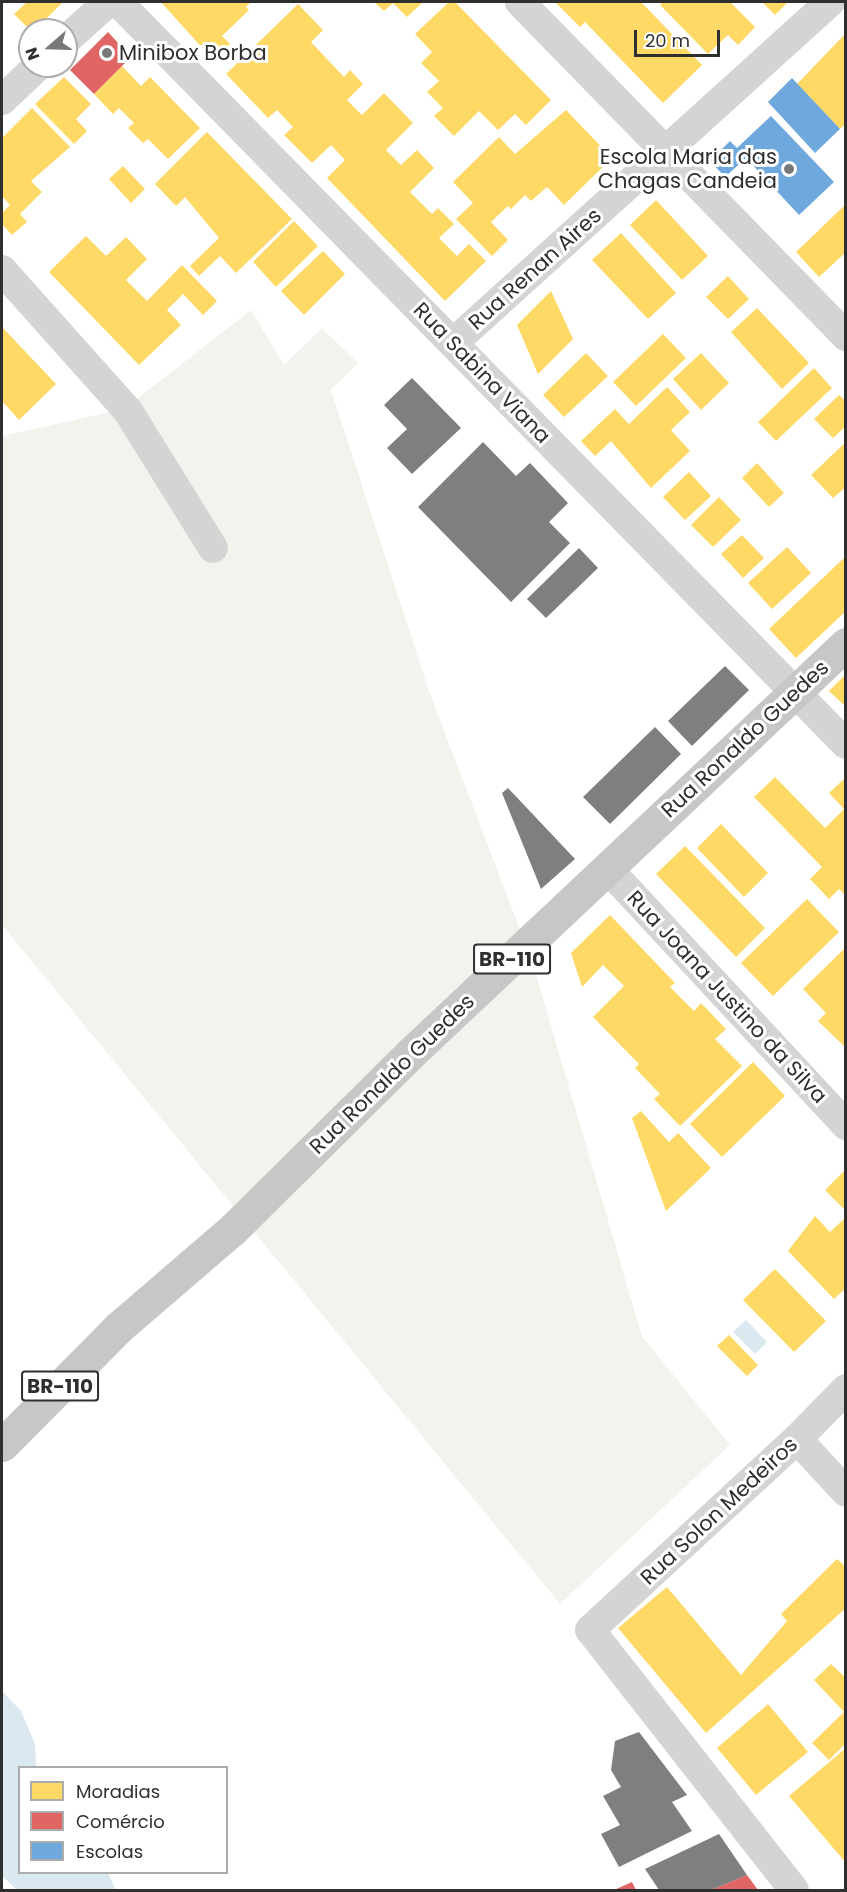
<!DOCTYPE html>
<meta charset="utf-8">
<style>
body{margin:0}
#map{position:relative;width:847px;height:1892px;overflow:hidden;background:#fff;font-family:Poppins,sans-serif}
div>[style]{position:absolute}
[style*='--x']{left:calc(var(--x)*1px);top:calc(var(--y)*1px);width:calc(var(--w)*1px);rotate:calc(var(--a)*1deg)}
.green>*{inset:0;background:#f1f4ec}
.water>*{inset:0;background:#dae8f0}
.homes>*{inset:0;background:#ffd966}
.shops>*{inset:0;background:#e06666}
.schools>*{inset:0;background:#6fa8dc}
.building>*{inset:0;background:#7f7f7f}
.minor>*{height:30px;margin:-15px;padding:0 15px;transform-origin:15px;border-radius:15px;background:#d4d4d4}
.primary>*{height:33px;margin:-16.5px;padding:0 16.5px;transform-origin:16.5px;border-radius:16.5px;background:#c7c7c7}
.dots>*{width:16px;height:16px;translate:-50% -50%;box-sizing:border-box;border:3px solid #fff;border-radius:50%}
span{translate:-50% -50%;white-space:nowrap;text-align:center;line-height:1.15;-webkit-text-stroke:6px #fff;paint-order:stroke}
.shield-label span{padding:2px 4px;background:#fff;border:2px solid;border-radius:4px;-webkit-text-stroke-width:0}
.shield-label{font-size:20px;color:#2f2f2f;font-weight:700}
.poi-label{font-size:21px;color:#2f2f2f}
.left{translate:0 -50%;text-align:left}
.right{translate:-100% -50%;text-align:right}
.street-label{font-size:21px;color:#2f2f2f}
.frame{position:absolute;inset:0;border:3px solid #2f2f2f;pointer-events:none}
.legend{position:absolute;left:18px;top:1766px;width:210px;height:108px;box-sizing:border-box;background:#fff;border:2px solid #acacac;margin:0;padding:8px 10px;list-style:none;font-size:18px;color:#2f2f2f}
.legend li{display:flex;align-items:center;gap:12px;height:30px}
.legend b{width:30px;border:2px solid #acacac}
.north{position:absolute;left:18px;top:18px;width:60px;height:60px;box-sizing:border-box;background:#fff;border:2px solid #acacac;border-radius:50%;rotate:250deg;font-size:16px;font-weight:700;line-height:24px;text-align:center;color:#2f2f2f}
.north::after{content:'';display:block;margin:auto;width:21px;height:27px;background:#787878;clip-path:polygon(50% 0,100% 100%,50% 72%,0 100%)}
.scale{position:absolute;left:634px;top:30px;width:86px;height:27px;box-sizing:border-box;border:3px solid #2f2f2f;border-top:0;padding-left:8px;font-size:18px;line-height:21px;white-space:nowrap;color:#2f2f2f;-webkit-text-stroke:4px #fff;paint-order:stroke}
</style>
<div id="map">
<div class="green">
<i style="clip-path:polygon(251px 310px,284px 365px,322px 328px,358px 363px,331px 390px,429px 691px,532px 961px,642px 1336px,730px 1445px,560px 1604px,2px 925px,2px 436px,124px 409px)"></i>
</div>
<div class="water">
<i style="clip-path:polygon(746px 1320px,767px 1342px,755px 1354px,733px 1332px)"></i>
<i style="clip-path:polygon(2px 1691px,21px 1711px,35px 1744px,36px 1767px,20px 1768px,20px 1872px,108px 1873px,116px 1890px,17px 1890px,2px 1876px)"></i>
</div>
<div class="homes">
<i style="clip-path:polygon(27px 2px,63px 2px,35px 30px,30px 30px,14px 14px)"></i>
<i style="clip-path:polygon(161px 2px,251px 2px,246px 7px,249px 10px,222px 36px,230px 44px,213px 60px)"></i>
<i style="clip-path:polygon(374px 2px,423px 2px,407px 17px,393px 3px,384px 11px)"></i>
<i style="clip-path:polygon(449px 2px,455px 2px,551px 100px,526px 125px,515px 114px,498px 130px,479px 111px,454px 136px,434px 116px,443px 108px,427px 92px,439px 81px,421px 63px,432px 52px,415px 34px)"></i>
<i style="clip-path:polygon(555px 2px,641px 2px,702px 65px,663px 103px,585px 22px,580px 27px)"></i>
<i style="clip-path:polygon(663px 2px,730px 2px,755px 27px,738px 45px,728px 35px,708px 54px,660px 5px)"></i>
<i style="clip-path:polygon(762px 2px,788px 2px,775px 15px)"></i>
<i style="clip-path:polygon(298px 4px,323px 30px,311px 42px,344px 77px,350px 70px,363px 84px,347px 100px,362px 115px,384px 93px,413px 123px,386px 150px,401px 165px,417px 150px,434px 168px,410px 192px,432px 214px,438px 208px,454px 224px,439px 238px,457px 256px,469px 244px,486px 261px,445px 301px,327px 178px,345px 160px,331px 145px,312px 163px,284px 135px,293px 127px,277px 110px,268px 118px,226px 74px)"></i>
<i style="clip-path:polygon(846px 33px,846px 123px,840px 129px,797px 84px)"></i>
<i style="clip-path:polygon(122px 66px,141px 86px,150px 77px,200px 128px,168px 159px,148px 139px,143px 143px,128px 128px,134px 123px,119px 108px,113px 114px,94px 94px)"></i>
<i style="clip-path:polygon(64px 77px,91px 104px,76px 119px,87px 131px,74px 144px,35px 104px)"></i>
<i style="clip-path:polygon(32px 108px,70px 147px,31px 181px,42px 192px,20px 214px,27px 222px,12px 235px,2px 224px,2px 213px,10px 205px,2px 196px,2px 138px)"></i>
<i style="clip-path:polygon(566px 110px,612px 158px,564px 205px,547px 187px,531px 201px,525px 195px,511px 209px,508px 206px,491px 222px,508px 240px,492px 256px,456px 219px,473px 203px,453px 182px,499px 137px,515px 154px)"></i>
<i style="clip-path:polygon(207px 132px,292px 219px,236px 273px,220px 256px,199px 276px,190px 266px,219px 238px,185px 197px,176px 206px,155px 184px)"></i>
<i style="clip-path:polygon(123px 166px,145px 189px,131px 203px,109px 179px)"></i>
<i style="clip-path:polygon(656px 200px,708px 256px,682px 280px,630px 225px)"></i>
<i style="clip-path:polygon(846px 204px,846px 252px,819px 277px,796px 252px)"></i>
<i style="clip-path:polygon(294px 221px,318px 246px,276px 287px,253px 262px)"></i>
<i style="clip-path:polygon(621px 233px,676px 293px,648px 319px,592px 260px)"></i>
<i style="clip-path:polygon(86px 236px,106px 256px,126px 237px,147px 259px,126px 280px,147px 301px,182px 265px,217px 301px,203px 315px,183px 294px,167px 310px,181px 325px,139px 365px,49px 272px)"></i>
<i style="clip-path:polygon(323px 251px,345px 274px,304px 315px,281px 291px)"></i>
<i style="clip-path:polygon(728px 276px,749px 299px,728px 319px,706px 297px)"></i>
<i style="clip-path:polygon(551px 291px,573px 339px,538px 374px,517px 325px)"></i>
<i style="clip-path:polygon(757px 308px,809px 363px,782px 389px,731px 332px)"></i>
<i style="clip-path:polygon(2px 327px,56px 384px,19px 420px,2px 401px)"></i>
<i style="clip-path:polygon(663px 334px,686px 358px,636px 406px,613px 382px)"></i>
<i style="clip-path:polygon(586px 353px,608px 376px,564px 417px,543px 395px)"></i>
<i style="clip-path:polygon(701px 353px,729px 383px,701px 410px,673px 379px)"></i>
<i style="clip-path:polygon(814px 368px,832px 388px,776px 441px,758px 422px)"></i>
<i style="clip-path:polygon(667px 387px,690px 412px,671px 430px,690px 451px,651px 488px,611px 441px,595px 456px,581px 441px,615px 409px,629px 424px)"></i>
<i style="clip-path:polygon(839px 395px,846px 401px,846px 426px,833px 438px,814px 419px)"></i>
<i style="clip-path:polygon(846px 442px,846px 487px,833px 498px,811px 475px)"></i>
<i style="clip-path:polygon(757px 463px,784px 493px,769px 507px,742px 478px)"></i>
<i style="clip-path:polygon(689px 472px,711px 496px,685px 520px,663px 497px)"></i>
<i style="clip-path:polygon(719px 497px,741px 520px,713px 547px,691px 525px)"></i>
<i style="clip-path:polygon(742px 535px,764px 558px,743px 578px,721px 554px)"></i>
<i style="clip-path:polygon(787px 547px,811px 573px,772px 609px,748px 583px)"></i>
<i style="clip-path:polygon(846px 556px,846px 611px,796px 658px,769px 629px)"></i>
<i style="clip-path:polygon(846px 674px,846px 707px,829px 691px)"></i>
<i style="clip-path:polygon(775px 777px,825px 828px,844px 809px,829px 793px,846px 777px,846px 896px,839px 889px,829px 899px,810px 879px,822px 867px,754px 797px)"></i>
<i style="clip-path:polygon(721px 824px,768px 873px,744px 897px,697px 848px)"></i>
<i style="clip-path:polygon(685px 846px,765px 928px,736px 957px,656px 874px)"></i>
<i style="clip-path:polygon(807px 899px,839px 932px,773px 996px,741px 963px)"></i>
<i style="clip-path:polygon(610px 915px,675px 983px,670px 987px,694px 1011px,701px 1003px,726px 1029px,715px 1039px,742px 1066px,680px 1126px,654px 1099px,660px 1094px,635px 1068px,639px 1064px,593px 1017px,624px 986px,603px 965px,582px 987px,571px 953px)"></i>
<i style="clip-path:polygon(846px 947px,846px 1048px,818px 1021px,826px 1013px,803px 989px)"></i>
<i style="clip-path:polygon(753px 1062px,785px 1096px,722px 1157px,690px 1124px)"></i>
<i style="clip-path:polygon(641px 1111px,669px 1142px,678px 1133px,711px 1168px,666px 1211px,632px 1118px)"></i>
<i style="clip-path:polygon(846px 1169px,846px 1211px,825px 1190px)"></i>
<i style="clip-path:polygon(815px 1216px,830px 1232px,846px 1217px,846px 1288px,834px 1299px,788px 1251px)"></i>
<i style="clip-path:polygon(775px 1269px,826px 1321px,794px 1352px,743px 1300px)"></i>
<i style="clip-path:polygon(729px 1335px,758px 1365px,747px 1376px,717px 1346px)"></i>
<i style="clip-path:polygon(837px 1559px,846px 1567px,846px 1608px,706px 1733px,618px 1628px,667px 1587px,741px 1675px,787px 1621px,781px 1614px)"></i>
<i style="clip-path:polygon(831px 1664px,846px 1678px,846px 1743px,829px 1760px,812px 1743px,844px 1712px,814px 1680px)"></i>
<i style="clip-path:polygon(768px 1704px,808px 1752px,756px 1795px,717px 1748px)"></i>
<i style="clip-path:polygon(846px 1748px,846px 1863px,789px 1796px)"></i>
</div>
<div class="shops">
<i style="clip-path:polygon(108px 32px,131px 57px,94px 94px,70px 70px)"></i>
<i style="clip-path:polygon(747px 1875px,758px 1890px,711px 1890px)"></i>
<i style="clip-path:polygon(632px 1882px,636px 1890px,614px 1890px)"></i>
</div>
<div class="schools">
<i style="clip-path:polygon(792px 78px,840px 129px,815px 153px,768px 102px)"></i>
<i style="clip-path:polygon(771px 116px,834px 182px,799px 215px,746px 158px,725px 177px,710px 161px,730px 141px,737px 148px)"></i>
</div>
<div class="building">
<i style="clip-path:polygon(412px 378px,461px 428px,412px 474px,387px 448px,407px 429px,384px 405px)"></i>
<i style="clip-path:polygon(483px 442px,516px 476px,530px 463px,568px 503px,549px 522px,570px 543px,511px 602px,418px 507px)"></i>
<i style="clip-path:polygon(579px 548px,598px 568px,546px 618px,527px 599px)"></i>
<i style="clip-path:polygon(725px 666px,749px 690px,692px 746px,668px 721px)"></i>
<i style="clip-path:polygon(655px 727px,681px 754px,610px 824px,583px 797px)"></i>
<i style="clip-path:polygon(508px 788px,575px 859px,541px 889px,502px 793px)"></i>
<i style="clip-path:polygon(639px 1732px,687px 1795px,672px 1802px,692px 1831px,619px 1867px,601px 1834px,620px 1825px,603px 1796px,621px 1787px,611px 1770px,615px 1741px)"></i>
<i style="clip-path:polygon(719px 1834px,747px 1875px,711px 1890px,659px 1890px,645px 1869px)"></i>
</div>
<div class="minor">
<i style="--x:118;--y:2;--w:1039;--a:45.55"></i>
<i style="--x:520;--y:2;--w:467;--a:45.7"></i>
<i style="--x:66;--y:40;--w:57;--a:-42.1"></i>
<i style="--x:2;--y:100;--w:50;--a:-43.4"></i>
<i style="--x:2;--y:270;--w:189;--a:48.2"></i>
<i style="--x:128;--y:411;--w:161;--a:58.2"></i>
<i style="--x:453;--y:343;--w:508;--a:-42.13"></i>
<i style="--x:608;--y:869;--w:350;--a:47.1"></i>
<i style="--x:797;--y:1439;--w:72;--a:47.2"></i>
<i style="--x:794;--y:1890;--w:330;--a:-128.1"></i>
<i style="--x:590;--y:1630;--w:282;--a:-42.7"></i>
<i style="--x:797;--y:1439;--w:70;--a:-45.6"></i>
</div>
<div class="primary">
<i style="--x:2;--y:1445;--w:166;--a:-45.2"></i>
<i style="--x:119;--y:1327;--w:150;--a:-40.7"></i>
<i style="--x:233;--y:1229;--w:250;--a:-44.7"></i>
<i style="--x:411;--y:1053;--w:597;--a:-43.24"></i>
</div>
<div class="dots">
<i style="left:107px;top:53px;background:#787878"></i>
<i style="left:789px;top:169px;background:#787878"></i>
</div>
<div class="shield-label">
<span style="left:512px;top:959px">BR-110</span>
<span style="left:60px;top:1386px">BR-110</span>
</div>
<div class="poi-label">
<span class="left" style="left:119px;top:53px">Minibox Borba</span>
<span class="right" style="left:777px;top:169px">Escola Maria das<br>Chagas Candeia</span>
</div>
<div class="street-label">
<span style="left:535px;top:269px;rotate:-42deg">Rua Renan Aires</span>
<span style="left:482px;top:373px;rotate:46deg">Rua Sabina Viana</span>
<span style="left:745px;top:739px;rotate:-43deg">Rua Ronaldo Guedes</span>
<span style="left:727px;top:997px;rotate:47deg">Rua Joana Justino da Silva</span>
<span style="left:392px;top:1074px;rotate:-44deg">Rua Ronaldo Guedes</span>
<span style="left:719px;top:1511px;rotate:-43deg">Rua Solon Medeiros</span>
</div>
<div class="frame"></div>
<ul class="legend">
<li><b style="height:16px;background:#ffd966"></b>Moradias</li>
<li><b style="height:16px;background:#e06666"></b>Comércio</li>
<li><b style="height:16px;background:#6fa8dc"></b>Escolas</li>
</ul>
<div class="north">N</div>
<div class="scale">20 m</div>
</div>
